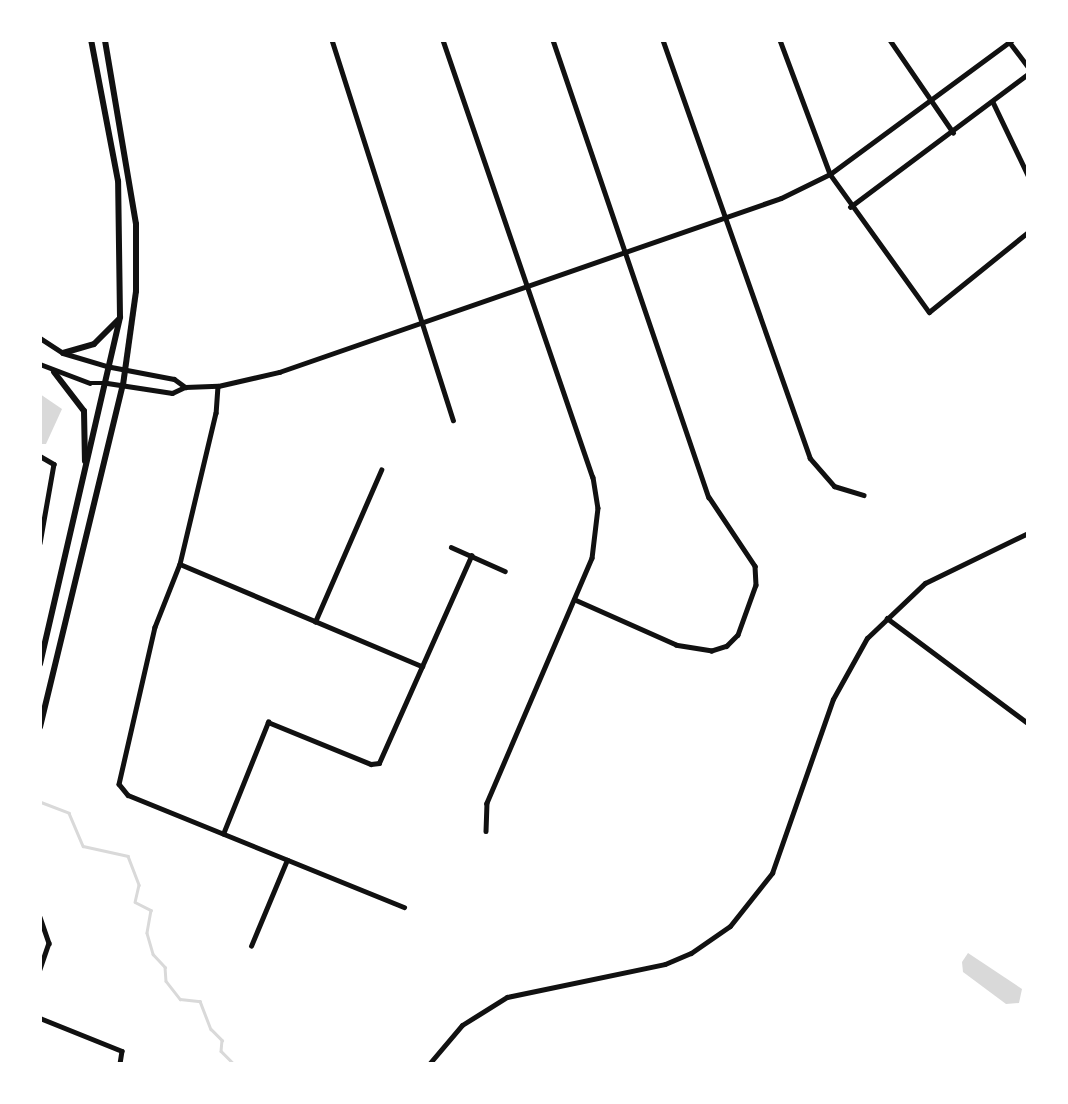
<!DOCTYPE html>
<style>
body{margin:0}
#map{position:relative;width:1068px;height:1104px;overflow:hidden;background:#fff;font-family:Cabin,sans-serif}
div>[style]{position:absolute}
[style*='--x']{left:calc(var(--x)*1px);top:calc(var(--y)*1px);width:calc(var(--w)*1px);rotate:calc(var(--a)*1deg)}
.water>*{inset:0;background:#d9d9d9}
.stream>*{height:2.5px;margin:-1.25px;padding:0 1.25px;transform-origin:1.25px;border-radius:1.25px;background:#d9d9d9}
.minor>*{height:4.5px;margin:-2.25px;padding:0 2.25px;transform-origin:2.25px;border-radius:2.25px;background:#111}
.tertiary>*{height:5px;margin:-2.5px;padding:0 2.5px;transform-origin:2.5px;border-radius:2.5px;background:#111}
.secondary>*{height:6px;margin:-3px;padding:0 3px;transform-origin:3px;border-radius:3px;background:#111}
span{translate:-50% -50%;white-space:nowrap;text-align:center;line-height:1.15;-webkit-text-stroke:6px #fff;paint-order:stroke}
.frame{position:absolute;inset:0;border:42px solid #fff;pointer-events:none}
</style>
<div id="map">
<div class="water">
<i style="clip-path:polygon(40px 394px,62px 409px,46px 444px,40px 444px)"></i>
<i style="clip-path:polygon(968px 953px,1022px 989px,1019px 1003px,1006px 1004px,963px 972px,962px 962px)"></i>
</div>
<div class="stream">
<i style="--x:41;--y:802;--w:30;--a:21"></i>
<i style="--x:69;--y:813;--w:36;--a:67"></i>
<i style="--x:83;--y:846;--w:46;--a:12.5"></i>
<i style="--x:128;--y:856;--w:31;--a:69"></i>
<i style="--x:139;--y:885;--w:17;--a:103"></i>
<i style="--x:135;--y:902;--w:18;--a:27"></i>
<i style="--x:151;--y:910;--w:23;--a:100"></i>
<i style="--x:147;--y:933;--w:22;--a:74"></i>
<i style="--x:153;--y:954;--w:18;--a:47"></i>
<i style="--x:165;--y:967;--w:14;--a:86"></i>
<i style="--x:166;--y:981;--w:23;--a:52"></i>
<i style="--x:180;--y:999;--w:20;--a:6"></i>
<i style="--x:200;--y:1001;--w:30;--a:69"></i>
<i style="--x:211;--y:1029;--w:16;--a:45"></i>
<i style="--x:222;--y:1040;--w:11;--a:95"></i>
<i style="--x:221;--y:1051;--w:18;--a:45"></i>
</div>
<div class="minor">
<i style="--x:332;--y:40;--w:399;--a:72.3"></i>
<i style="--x:443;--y:40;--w:462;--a:71.1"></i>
<i style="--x:593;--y:477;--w:31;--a:81"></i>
<i style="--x:598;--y:508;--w:50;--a:96.8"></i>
<i style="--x:592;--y:558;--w:267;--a:113.2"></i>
<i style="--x:487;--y:803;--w:28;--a:92"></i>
<i style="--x:553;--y:40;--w:483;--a:71.2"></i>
<i style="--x:709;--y:497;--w:83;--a:56.3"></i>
<i style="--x:755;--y:566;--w:19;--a:87"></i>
<i style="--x:756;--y:585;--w:53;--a:109.8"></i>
<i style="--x:738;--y:635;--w:16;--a:135"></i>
<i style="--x:727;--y:646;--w:16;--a:162"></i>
<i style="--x:712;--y:651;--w:36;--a:-171"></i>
<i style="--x:676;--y:645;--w:111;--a:-156"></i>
<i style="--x:663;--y:40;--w:443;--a:70.6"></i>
<i style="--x:810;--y:458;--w:37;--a:49"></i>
<i style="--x:834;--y:486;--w:31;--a:17"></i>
<i style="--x:780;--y:40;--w:143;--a:69.5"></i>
<i style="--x:830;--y:174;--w:170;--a:54.3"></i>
<i style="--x:929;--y:312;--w:127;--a:-38.9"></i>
<i style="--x:890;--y:40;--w:112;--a:55.6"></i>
<i style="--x:1008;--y:40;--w:34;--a:53"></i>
<i style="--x:993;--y:102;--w:81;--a:64.4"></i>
<i style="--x:850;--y:207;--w:222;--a:-36.8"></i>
<i style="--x:40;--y:338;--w:27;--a:33"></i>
<i style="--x:63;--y:353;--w:49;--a:16.6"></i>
<i style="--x:40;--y:364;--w:53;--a:20.8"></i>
<i style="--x:90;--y:383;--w:16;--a:0"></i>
<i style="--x:218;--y:386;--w:27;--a:94"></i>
<i style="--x:216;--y:413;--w:155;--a:103.4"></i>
<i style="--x:180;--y:564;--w:68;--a:111.6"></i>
<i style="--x:155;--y:627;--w:161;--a:102.9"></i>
<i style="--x:119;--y:784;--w:14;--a:51"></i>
<i style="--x:128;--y:795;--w:298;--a:22.1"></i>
<i style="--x:40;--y:456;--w:16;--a:30"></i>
<i style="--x:54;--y:464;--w:80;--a:100"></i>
<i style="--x:451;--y:547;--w:59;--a:24"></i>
<i style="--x:180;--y:564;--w:263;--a:22.9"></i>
<i style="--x:887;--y:618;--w:176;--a:36.7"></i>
<i style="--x:315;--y:622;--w:166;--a:-66.5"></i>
<i style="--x:223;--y:834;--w:121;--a:-68.1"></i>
<i style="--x:268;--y:722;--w:111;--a:22.2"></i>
<i style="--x:371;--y:764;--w:8;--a:-7"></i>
<i style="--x:379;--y:763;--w:227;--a:-66"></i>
<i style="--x:40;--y:917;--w:28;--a:71"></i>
<i style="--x:49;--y:943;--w:28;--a:109"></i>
<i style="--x:251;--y:946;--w:93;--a:-67.3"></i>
<i style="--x:40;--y:1018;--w:88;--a:21.9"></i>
<i style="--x:122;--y:1051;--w:13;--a:99"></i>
</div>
<div class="tertiary">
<i style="--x:111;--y:367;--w:64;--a:10.8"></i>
<i style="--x:174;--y:379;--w:14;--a:36"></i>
<i style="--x:107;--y:383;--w:66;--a:8.7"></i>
<i style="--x:172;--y:393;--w:14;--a:-25"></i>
<i style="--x:185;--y:387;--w:33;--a:-2"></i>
<i style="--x:218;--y:386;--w:63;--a:-12.9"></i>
<i style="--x:279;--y:372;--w:531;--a:-19.12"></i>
<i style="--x:781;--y:198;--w:55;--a:-26.1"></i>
<i style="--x:830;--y:174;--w:226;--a:-36.4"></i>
<i style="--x:429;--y:1064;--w:51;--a:-49.8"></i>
<i style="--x:462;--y:1025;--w:53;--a:-31.9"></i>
<i style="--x:507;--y:997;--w:161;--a:-11.8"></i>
<i style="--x:665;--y:964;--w:28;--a:-23"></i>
<i style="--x:691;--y:953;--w:47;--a:-34.7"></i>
<i style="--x:730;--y:926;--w:68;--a:-51.6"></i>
<i style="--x:772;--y:873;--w:184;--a:-70.7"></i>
<i style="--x:833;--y:699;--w:70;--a:-60.9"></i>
<i style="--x:867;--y:638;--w:80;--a:-43.5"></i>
<i style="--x:925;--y:583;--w:114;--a:-25.9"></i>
</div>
<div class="secondary">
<i style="--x:63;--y:353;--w:32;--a:-16"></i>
<i style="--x:94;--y:344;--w:35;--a:-45"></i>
<i style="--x:54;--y:372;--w:49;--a:52.4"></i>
<i style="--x:84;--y:411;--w:50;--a:88.9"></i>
<i style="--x:40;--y:664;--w:356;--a:-77"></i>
<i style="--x:120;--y:317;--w:136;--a:-90.8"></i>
<i style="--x:118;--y:181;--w:144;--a:-100.8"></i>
<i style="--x:40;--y:727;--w:352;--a:-76.4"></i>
<i style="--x:123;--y:385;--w:95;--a:-82.1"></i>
<i style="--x:136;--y:291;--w:67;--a:-90"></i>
<i style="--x:136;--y:224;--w:187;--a:-99.6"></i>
</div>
<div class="frame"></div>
</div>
